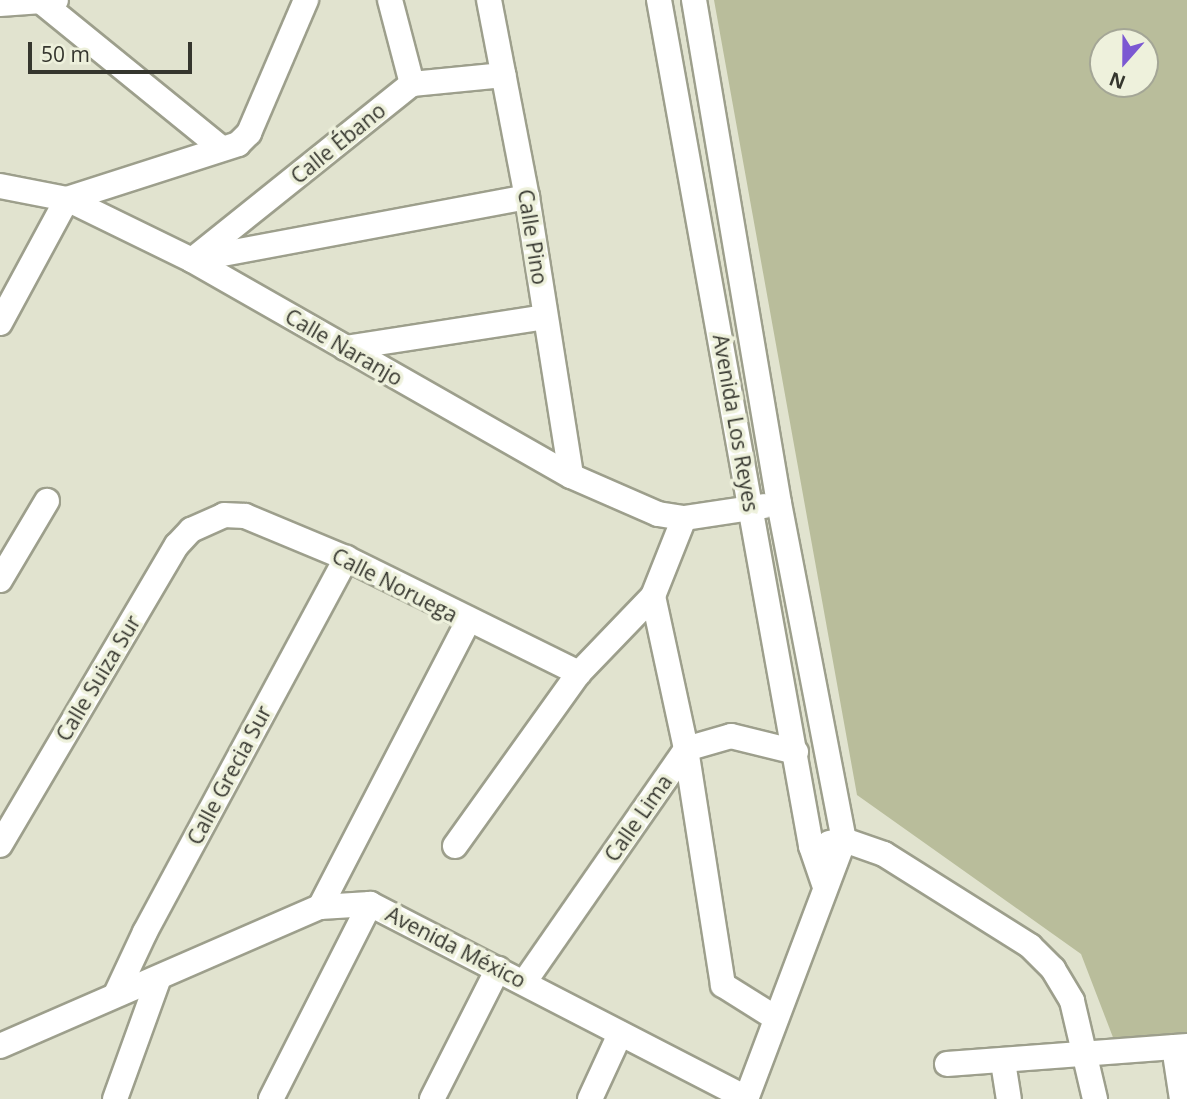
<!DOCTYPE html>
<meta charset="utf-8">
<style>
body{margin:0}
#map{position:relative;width:1187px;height:1099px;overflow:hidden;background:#e1e3cf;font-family:"Open Sans",sans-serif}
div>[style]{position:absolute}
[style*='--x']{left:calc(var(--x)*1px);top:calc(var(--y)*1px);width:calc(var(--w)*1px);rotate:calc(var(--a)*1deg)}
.green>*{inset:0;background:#b9bd9b}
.roads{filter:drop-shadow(2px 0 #9d9f8c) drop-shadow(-2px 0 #9d9f8c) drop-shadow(0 2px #9d9f8c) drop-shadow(0 -2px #9d9f8c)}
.minor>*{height:24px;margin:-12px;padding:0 12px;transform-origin:12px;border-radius:12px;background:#fff}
span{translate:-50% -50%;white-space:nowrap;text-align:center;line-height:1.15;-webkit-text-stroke:7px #eef1dc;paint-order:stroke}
.street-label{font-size:21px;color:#35362e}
.north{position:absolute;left:1089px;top:28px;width:70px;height:70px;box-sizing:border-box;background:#eef1dc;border:2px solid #a4a696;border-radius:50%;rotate:201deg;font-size:19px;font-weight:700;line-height:28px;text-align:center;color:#35362e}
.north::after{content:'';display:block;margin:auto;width:24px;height:32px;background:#7b58d2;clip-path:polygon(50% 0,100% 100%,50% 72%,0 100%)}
.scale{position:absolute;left:28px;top:42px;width:164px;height:32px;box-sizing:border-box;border:4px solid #35362e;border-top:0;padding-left:9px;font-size:21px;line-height:24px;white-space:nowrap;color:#35362e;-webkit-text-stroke:5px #eef1dc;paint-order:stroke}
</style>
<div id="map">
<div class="green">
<i style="clip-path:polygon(evenodd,714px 0,1187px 0,1187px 1034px,1114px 1040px,1081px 954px,857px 795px,714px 0,1103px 42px,1145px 42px,1145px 84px,1103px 84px,1103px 42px)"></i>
</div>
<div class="roads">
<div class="minor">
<i style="--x:390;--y:0;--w:87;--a:75.3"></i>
<i style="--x:489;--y:0;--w:201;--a:79.1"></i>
<i style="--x:527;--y:197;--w:282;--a:81"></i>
<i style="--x:659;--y:0;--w:860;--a:79.81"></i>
<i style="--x:811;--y:846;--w:40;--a:71.1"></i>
<i style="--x:694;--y:0;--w:510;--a:80.41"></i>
<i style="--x:779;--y:503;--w:343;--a:79.1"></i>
<i style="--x:844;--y:840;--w:277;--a:110.7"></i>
<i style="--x:0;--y:4;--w:56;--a:-4.1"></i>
<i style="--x:44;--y:4;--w:228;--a:39.1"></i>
<i style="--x:0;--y:186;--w:68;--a:11"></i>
<i style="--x:67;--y:199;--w:139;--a:26"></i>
<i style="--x:192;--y:260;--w:436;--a:29.7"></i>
<i style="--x:571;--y:476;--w:95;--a:23.6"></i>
<i style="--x:658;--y:514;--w:26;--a:9"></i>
<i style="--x:196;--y:259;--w:337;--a:-10.6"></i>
<i style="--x:192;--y:260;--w:282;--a:-38.7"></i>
<i style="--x:412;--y:84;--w:92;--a:-5.6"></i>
<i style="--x:0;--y:323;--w:141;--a:-61.6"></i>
<i style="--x:67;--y:199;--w:180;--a:-17.8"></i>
<i style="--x:238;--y:144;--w:16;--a:-45"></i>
<i style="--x:249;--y:133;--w:145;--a:-66.8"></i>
<i style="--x:345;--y:348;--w:202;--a:-8.8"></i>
<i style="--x:0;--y:580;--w:92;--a:-59.3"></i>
<i style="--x:653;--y:596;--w:157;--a:77.8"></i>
<i style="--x:686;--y:749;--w:239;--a:81.1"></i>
<i style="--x:723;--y:985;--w:60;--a:32.1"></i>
<i style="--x:829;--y:843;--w:15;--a:-11"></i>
<i style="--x:844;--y:840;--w:42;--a:19.3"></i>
<i style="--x:884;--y:854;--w:173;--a:32.2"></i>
<i style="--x:1030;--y:946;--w:33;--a:45"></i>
<i style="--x:1053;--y:969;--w:37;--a:59"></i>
<i style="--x:1072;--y:1001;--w:101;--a:76.8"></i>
<i style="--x:0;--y:845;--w:348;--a:-59.5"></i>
<i style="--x:177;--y:545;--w:21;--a:-47"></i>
<i style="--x:191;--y:530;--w:36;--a:-24"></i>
<i style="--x:224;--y:515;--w:21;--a:3"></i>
<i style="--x:245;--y:516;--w:109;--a:22.6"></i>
<i style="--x:346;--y:558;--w:260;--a:26.3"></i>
<i style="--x:455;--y:846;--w:213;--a:-54.4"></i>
<i style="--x:579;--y:673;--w:107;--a:-46.1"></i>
<i style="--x:653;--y:596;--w:84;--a:-68.3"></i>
<i style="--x:684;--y:518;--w:81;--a:-8.5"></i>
<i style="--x:320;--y:907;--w:321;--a:-62.6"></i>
<i style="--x:525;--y:981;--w:282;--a:-55.2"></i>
<i style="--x:686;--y:749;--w:47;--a:-16.1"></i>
<i style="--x:731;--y:736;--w:67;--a:13.8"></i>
<i style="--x:116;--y:994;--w:68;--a:-64.9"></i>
<i style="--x:145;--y:932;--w:425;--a:-61.7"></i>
<i style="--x:0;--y:1046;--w:349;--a:-23.5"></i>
<i style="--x:320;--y:907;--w:50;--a:-3.4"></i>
<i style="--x:370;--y:904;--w:423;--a:27.3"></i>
<i style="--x:1174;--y:1047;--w:53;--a:81.3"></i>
<i style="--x:1003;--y:1062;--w:37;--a:81"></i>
<i style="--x:947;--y:1064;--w:241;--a:-4.3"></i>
<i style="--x:115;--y:1099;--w:127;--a:-70.1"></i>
<i style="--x:271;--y:1099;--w:219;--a:-63.1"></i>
<i style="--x:432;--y:1099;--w:146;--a:-63.1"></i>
<i style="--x:590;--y:1099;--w:72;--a:-65.2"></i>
</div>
</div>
<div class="street-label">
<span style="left:338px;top:143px;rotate:-39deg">Calle Ébano</span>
<span style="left:533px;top:237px;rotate:81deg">Calle Pino</span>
<span style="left:344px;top:347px;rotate:30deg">Calle Naranjo</span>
<span style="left:736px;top:423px;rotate:80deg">Avenida Los Reyes</span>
<span style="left:395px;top:585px;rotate:27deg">Calle Noruega</span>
<span style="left:98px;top:678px;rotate:-59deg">Calle Suiza Sur</span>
<span style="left:229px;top:775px;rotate:-62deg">Calle Grecia Sur</span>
<span style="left:638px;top:818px;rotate:-55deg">Calle Lima</span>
<span style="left:456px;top:947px;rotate:27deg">Avenida México</span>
</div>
<div class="north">N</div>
<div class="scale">50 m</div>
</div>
